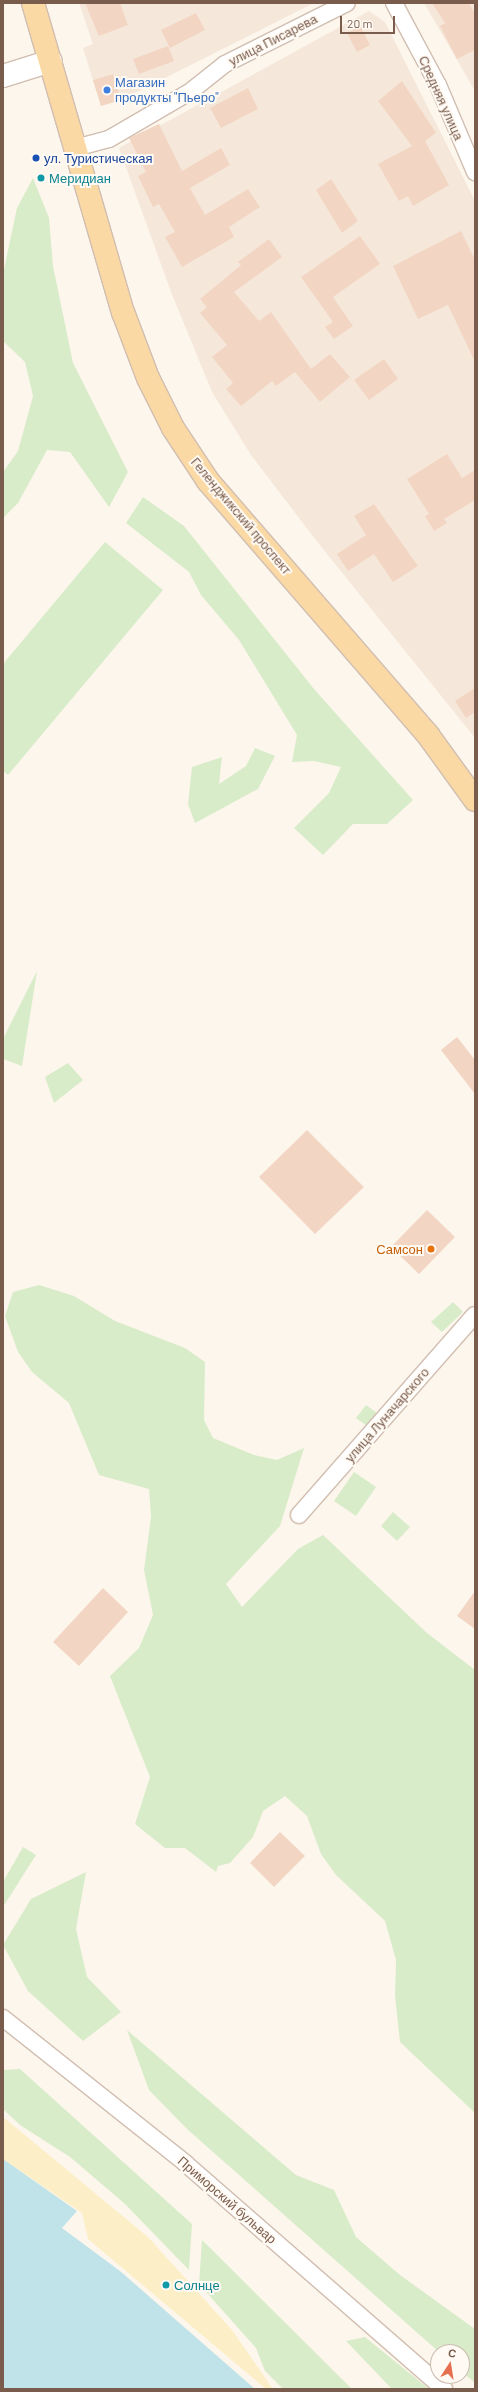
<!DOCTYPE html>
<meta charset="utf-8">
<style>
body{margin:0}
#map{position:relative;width:478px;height:2392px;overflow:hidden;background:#fdf6ec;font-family:Barlow,sans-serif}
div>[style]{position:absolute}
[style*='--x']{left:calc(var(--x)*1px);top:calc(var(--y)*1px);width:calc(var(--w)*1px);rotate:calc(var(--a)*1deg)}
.residential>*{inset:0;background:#f5e8da}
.green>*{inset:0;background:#d8ecc9}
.sand>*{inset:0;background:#fcefc7}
.water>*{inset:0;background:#bfe3e8}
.building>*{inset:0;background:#f3d5c3}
.roads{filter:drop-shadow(1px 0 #d1beb0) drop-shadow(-1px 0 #d1beb0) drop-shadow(0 1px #d1beb0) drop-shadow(0 -1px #d1beb0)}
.street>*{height:16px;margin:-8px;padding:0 8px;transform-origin:8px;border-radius:8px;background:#fff}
.secondary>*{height:22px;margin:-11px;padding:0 11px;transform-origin:11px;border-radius:11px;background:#fff}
.primary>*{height:22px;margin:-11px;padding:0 11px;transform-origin:11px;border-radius:11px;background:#fbd9a5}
.dots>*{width:11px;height:11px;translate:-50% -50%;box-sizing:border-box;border:2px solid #fffaf3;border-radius:50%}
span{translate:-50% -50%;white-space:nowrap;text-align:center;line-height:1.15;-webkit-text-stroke:4px #fffaf3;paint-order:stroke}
.street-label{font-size:13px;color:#7a5c4d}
.shop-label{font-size:13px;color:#366cbe}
.left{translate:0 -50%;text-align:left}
.transit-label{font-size:13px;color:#164399}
.culture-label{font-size:13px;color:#0d838f}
.food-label{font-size:13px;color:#c56008}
.right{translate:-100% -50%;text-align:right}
.frame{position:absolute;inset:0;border:4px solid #7a5c4d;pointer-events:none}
.north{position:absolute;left:430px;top:2344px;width:40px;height:40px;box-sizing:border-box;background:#fffaf3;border:1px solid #cabbb1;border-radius:50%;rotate:12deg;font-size:11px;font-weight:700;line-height:16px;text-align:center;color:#7a5c4d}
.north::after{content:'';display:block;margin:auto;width:14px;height:18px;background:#e76f51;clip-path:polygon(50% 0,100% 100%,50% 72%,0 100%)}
.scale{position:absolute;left:340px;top:16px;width:55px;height:18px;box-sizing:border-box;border:2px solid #7a5c4d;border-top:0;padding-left:5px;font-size:12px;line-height:14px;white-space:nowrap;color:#7a5c4d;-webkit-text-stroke:3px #fffaf3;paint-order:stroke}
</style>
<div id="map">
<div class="residential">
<i style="clip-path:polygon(79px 3px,314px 3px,121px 100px,101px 106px,83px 48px,93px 44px)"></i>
<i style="clip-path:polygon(424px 3px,475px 3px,475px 91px)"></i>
<i style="clip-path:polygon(369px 11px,385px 22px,475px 201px,475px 738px,315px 539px,251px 455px,212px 392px,171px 292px,119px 148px)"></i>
</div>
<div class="green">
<i style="clip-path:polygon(33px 178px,49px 218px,53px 266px,73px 363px,128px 472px,109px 507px,70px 452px,47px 450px,18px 503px,3px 518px,3px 472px,18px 451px,33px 396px,25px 362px,3px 341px,3px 274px,17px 208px)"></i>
<i style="clip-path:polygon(143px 497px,184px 526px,314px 689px,413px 800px,387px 824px,353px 824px,323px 855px,294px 828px,329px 793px,341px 767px,314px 761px,292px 762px,297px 735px,239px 640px,201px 595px,189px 572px,126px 523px)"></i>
<i style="clip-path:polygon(105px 542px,163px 590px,8px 775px,3px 771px,3px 664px)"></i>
<i style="clip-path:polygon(255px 748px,275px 756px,258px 789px,195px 823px,188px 804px,192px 767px,222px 757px,219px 784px,246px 766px)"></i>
<i style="clip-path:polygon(37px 971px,22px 1066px,3px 1059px,3px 1039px)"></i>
<i style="clip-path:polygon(68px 1063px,83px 1080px,54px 1103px,45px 1077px)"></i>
<i style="clip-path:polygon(39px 1285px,74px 1296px,115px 1321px,185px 1348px,205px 1362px,204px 1420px,213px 1438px,254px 1455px,277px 1460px,304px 1448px,280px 1526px,226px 1584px,242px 1607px,298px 1549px,323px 1535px,427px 1633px,475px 1670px,475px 2113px,400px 2042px,395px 1996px,396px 1960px,385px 1921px,336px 1875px,321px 1854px,307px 1816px,285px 1796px,263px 1811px,253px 1837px,230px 1863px,218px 1866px,216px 1872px,185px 1848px,165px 1848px,135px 1824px,150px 1777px,110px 1676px,139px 1648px,153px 1615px,144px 1570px,151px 1517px,149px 1489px,99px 1475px,69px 1403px,32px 1372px,18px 1352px,5px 1316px,13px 1292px)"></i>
<i style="clip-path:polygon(453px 1302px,463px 1312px,442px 1332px,431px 1322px)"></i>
<i style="clip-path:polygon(366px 1405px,377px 1413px,367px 1426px,356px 1418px)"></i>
<i style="clip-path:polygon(354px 1472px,376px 1487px,356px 1516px,334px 1501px)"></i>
<i style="clip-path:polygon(393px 1512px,410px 1527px,397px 1541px,381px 1526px)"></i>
<i style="clip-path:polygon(23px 1847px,36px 1855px,3px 1907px,3px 1882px)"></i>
<i style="clip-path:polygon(86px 1872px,76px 1929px,87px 1977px,121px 2012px,83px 2041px,28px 1991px,3px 1945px,31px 1899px)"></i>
<i style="clip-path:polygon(127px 2030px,296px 2175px,334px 2190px,356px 2237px,400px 2275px,475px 2329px,475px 2383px,462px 2372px,462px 2352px,439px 2352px,187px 2129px,149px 2090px)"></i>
<i style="clip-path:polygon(20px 2069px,192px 2224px,189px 2270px,125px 2204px,70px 2157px,20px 2125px,3px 2109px,3px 2070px)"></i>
<i style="clip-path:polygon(202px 2240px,352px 2389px,283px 2389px,265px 2371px,256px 2348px,199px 2284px)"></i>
<i style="clip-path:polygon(365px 2337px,429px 2389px,392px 2389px,346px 2341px)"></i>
</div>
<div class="sand">
<i style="clip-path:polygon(3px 2117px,148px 2237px,232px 2330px,273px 2389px,266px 2389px,88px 2239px,82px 2213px,3px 2159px)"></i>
</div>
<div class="water">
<i style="clip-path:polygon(3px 2159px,77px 2211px,62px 2228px,120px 2271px,255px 2389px,3px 2389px)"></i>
</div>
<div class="building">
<i style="clip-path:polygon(85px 3px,120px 3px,128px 25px,99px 36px)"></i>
<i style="clip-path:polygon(432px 3px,469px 3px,475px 14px,475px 50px,457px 59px,440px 26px,445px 23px)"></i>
<i style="clip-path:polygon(196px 13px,205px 30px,170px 48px,161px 30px)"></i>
<i style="clip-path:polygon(360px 26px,370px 45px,357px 52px,347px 33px)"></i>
<i style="clip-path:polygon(168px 46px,174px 61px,139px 74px,133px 59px)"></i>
<i style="clip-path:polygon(113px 74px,121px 100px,101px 106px,93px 80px)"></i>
<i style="clip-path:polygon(402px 81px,436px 133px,425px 141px,449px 185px,413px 206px,408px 196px,399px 201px,378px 164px,412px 146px,378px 101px)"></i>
<i style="clip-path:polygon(248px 88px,258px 109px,221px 128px,210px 108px)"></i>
<i style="clip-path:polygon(159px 124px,182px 171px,221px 148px,230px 165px,190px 188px,205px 215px,248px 189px,260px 207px,229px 227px,234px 237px,182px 267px,165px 237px,175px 232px,159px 204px,153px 207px,138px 176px,146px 172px,129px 138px)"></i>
<i style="clip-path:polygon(331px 179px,358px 221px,342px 233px,316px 190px)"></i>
<i style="clip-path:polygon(461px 231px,475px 260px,475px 362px,448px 305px,418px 319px,393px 266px)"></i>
<i style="clip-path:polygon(360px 236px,380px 264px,333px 297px,353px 326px,334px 339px,325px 327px,333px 322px,301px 277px)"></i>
<i style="clip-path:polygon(269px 239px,282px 257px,234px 292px,259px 321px,271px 312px,311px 369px,330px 354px,350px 377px,320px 402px,295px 372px,276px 386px,272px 381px,241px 406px,226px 389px,233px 383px,212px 357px,227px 345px,200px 313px,207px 307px,200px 299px,241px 265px,238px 262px)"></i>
<i style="clip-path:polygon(384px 359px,398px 379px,369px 400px,354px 380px)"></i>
<i style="clip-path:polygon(447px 454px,462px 478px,475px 470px,475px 500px,444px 519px,447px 523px,434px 531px,425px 516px,429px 514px,407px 479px)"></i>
<i style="clip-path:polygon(374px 504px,418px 566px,393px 582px,374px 554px,348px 571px,337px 554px,366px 535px,354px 516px)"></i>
<i style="clip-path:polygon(475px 688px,475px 712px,466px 718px,455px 701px)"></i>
<i style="clip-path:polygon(457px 1037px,475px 1060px,475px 1094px,441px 1050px)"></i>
<i style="clip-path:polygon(307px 1130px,364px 1187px,315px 1234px,259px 1177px)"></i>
<i style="clip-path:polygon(427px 1210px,455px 1237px,419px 1274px,391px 1247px)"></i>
<i style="clip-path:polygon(103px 1588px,128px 1612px,79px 1666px,53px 1642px)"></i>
<i style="clip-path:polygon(475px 1591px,475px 1629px,457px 1616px)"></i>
<i style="clip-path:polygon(280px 1832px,305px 1856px,274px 1887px,250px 1863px)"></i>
</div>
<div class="roads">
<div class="street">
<i style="--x:394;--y:3;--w:93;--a:61.8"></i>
<i style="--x:438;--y:85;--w:95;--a:67"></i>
<i style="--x:75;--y:148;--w:35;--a:-15"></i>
<i style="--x:109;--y:139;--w:95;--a:-30.3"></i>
<i style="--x:191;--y:91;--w:43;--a:-38.5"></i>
<i style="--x:225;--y:64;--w:136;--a:-26.6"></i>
<i style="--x:299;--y:1515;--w:266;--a:-48.7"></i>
<i style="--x:3;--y:2018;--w:233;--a:38.5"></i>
<i style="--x:185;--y:2163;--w:344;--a:41.1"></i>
</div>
<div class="secondary">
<i style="--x:3;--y:76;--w:50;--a:-17.4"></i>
</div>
<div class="primary">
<i style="--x:33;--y:3;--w:322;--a:73.8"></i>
<i style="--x:123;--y:312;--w:71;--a:69.3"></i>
<i style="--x:148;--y:378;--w:56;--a:63.4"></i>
<i style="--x:173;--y:428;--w:64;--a:56.6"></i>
<i style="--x:208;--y:481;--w:336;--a:49.1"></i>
<i style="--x:428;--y:735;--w:80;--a:54.1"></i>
</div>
</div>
<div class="dots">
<i style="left:107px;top:90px;background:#3f7fe0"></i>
<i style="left:36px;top:158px;background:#1a4fb4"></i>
<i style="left:41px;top:178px;background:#0f9aa8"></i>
<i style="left:431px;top:1249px;background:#e8710a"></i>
<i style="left:166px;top:2285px;background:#0f9aa8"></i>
</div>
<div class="street-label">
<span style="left:273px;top:40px;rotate:-27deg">улица Писарева</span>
<span style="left:441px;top:98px;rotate:66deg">Средняя улица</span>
<span style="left:241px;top:516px;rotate:50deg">Геленджикский проспект</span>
<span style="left:387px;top:1415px;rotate:-49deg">улица Луначарского</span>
<span style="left:227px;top:2200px;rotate:41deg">Приморский бульвар</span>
</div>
<div class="shop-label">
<span class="left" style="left:115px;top:90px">Магазин<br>продукты "Пьеро"</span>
</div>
<div class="transit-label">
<span class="left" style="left:44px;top:158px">ул. Туристическая</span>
</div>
<div class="culture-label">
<span class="left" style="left:49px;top:178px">Меридиан</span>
<span class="left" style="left:174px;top:2285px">Солнце</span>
</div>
<div class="food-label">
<span class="right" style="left:423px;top:1249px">Самсон</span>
</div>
<div class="frame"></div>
<div class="north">С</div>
<div class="scale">20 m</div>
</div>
